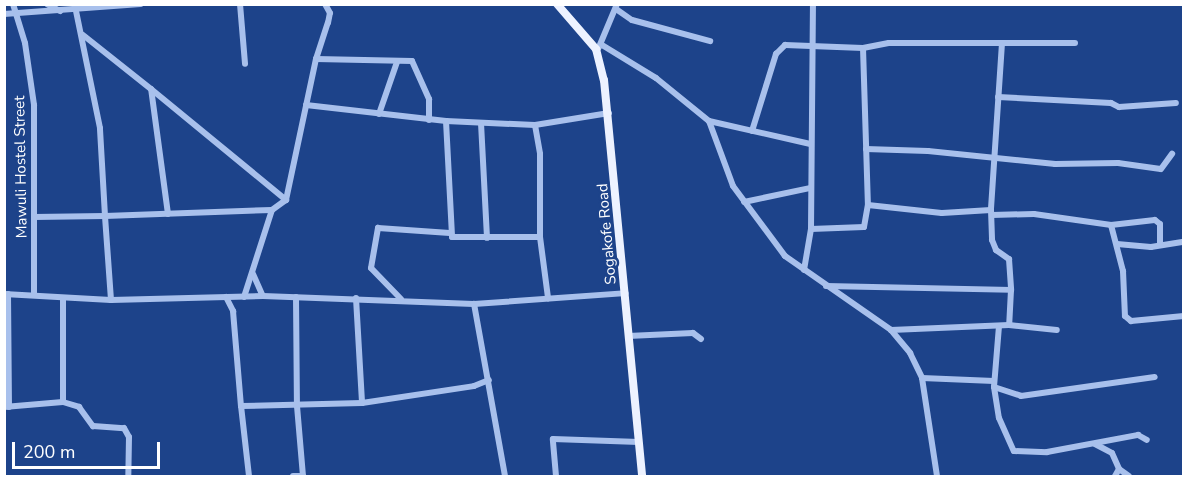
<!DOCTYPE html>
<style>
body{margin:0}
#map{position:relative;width:1188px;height:481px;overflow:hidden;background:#1d438a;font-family:"Nunito Sans",sans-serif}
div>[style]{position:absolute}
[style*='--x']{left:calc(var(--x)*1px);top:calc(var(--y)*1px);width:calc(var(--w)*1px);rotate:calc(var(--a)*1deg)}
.minor>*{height:6px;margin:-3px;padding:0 3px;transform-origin:3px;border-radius:3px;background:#a8c0ec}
.major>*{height:8px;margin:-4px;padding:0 4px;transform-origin:4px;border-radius:4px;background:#edf2ff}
span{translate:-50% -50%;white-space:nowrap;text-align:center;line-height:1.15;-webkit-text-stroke:5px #1d438a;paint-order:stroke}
.street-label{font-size:15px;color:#fff}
.frame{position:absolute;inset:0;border:6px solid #fff;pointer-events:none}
.scale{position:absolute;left:12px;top:442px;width:148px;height:27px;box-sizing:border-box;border:3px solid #fff;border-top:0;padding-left:8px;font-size:18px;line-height:21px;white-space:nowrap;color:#fff;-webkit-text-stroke:4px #1d438a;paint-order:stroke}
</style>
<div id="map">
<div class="minor">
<i style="--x:13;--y:4;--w:41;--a:72.9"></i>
<i style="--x:25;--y:43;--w:63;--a:81.7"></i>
<i style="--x:34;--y:105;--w:190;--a:90"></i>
<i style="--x:47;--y:4;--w:15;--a:28"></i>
<i style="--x:240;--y:4;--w:60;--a:85.2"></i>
<i style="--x:616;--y:9;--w:19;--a:35"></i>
<i style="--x:632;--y:20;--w:81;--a:15.1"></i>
<i style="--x:4;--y:14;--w:137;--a:-4.2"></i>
<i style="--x:83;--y:35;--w:87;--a:38.5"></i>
<i style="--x:1002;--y:43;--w:167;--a:93.8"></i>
<i style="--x:991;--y:210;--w:30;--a:88"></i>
<i style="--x:992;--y:240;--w:11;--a:68"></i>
<i style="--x:996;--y:250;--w:16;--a:35"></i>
<i style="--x:1009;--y:259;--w:31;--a:86"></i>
<i style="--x:602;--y:45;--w:63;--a:31.4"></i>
<i style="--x:656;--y:78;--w:68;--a:39.1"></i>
<i style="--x:709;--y:121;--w:69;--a:69.7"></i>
<i style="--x:733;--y:186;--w:87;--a:53.4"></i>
<i style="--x:785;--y:256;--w:129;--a:34.9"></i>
<i style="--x:891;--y:330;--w:30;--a:50"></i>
<i style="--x:910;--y:353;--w:28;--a:64"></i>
<i style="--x:922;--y:378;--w:99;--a:81.3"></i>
<i style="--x:599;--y:47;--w:47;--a:-67.3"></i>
<i style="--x:863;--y:48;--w:157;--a:88.2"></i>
<i style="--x:316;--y:59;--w:96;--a:1.2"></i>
<i style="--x:412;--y:61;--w:42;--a:65.9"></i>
<i style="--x:429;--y:99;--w:21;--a:90"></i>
<i style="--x:998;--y:97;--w:113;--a:3"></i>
<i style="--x:1111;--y:103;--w:9;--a:27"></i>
<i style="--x:1119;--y:107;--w:57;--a:-4"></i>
<i style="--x:306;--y:105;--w:141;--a:6.5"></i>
<i style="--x:446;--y:121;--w:116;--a:87"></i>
<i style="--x:452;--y:237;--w:88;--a:0"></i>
<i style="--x:379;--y:114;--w:55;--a:-70.9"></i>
<i style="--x:446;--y:121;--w:89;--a:2.6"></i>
<i style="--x:535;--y:125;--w:75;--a:-9.2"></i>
<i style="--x:709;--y:121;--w:104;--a:12.8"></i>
<i style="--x:481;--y:123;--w:115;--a:87"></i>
<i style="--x:535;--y:125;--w:29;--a:80"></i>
<i style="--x:540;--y:154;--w:83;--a:90"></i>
<i style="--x:540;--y:237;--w:62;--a:82.5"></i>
<i style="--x:752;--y:131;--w:81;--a:-72.7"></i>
<i style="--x:776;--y:54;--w:13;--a:-45"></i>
<i style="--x:785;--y:45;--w:78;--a:2.2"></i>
<i style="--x:863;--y:48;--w:26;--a:-11"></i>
<i style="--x:889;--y:43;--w:186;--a:0"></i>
<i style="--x:866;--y:149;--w:62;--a:1.8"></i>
<i style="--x:928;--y:151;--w:128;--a:5.8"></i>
<i style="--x:1055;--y:164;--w:63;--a:-0.9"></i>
<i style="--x:1118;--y:163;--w:43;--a:7.9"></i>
<i style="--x:1161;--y:169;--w:19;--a:-54"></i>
<i style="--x:744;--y:202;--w:67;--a:-12"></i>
<i style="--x:168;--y:214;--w:126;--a:-97.7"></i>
<i style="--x:151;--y:89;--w:175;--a:39.4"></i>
<i style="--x:992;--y:215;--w:42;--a:-1.4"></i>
<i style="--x:1034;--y:214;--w:78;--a:8.1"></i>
<i style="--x:1111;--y:225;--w:44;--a:-6.5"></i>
<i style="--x:1155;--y:220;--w:6;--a:39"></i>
<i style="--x:1160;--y:224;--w:21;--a:90"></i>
<i style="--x:34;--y:217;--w:71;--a:-0.8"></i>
<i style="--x:105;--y:216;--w:88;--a:-93.3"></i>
<i style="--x:100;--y:128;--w:119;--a:-101.6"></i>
<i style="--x:1111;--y:225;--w:48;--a:75.4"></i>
<i style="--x:1123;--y:271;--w:45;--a:87.5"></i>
<i style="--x:1125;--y:316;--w:8;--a:40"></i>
<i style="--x:1131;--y:321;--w:53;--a:-5.4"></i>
<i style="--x:811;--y:229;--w:53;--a:-2.2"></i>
<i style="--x:864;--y:227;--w:22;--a:-80"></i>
<i style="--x:868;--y:205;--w:74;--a:6.2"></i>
<i style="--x:942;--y:213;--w:49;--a:-3.5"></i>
<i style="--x:1117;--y:244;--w:34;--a:5"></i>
<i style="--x:1151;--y:247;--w:33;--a:-9"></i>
<i style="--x:804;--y:270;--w:42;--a:-80.3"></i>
<i style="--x:811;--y:229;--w:225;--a:-89.5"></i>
<i style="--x:253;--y:274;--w:24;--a:66"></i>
<i style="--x:826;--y:286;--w:185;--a:1.2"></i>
<i style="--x:1011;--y:290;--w:35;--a:93"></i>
<i style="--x:4;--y:294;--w:107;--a:3.2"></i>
<i style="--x:111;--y:300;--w:152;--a:-1.5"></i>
<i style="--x:263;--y:296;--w:211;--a:2.2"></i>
<i style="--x:8;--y:294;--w:113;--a:89.5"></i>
<i style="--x:226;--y:297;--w:16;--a:63"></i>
<i style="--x:233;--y:311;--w:95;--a:85.2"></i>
<i style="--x:244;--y:297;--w:91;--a:-72.2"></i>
<i style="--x:296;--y:297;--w:109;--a:89.5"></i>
<i style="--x:297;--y:406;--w:70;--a:85.1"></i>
<i style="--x:63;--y:298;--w:104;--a:90"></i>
<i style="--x:356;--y:298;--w:105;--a:86.7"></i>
<i style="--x:401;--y:299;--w:43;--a:-134.1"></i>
<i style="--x:371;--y:268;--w:41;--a:-80.1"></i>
<i style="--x:378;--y:228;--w:72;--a:4"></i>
<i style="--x:111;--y:300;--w:84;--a:-94.1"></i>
<i style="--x:105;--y:216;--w:167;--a:-2.1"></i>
<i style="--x:272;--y:210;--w:17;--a:-36"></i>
<i style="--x:286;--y:200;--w:144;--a:-78"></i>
<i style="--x:316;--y:59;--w:38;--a:-72"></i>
<i style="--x:328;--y:23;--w:10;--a:-79"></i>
<i style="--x:330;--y:13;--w:10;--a:-119"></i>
<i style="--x:999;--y:326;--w:61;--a:94.7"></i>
<i style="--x:994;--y:387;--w:31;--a:81"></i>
<i style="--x:999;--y:418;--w:36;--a:66"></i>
<i style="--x:1014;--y:451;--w:33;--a:2"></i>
<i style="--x:1047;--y:452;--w:93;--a:-10.6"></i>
<i style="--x:1138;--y:435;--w:10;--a:29"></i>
<i style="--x:891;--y:330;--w:118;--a:-2.4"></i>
<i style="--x:1009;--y:325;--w:48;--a:5.9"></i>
<i style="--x:628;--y:336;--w:65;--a:-2.6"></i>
<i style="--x:693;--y:333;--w:10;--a:37"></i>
<i style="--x:922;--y:378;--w:72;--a:2.4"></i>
<i style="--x:994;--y:387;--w:28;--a:18"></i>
<i style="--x:1021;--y:396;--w:135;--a:-8.1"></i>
<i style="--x:4;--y:407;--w:59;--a:-4.8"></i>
<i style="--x:63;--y:402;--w:17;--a:17"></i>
<i style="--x:79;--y:407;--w:24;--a:54"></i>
<i style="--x:93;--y:426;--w:31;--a:4"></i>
<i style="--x:124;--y:428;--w:10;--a:61"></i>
<i style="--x:129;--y:437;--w:39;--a:91"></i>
<i style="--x:1095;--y:444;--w:19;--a:28"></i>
<i style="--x:1112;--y:453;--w:17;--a:66"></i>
<i style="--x:1119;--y:469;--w:8;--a:120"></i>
<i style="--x:1119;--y:469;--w:12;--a:35"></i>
<i style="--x:249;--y:476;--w:70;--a:-96.5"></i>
<i style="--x:241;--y:406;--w:121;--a:-1.4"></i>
<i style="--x:362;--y:403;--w:113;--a:-8.6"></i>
<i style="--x:474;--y:386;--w:16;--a:-22"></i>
<i style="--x:293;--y:476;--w:10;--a:0"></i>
<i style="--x:505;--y:476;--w:175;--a:-100.2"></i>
<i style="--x:474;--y:304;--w:152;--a:-4.1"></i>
<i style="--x:556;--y:476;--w:37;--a:-95"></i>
<i style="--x:553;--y:439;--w:86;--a:2"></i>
</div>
<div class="major">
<i style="--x:557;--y:4;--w:60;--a:49.1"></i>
<i style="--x:596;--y:49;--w:32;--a:76"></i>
<i style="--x:604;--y:80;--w:398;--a:84.5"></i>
</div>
<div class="street-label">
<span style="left:21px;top:167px;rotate:-91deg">Mawuli Hostel Street</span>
<span style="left:607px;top:234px;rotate:-95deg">Sogakofe Road</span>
</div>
<div class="frame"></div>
<div class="scale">200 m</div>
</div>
